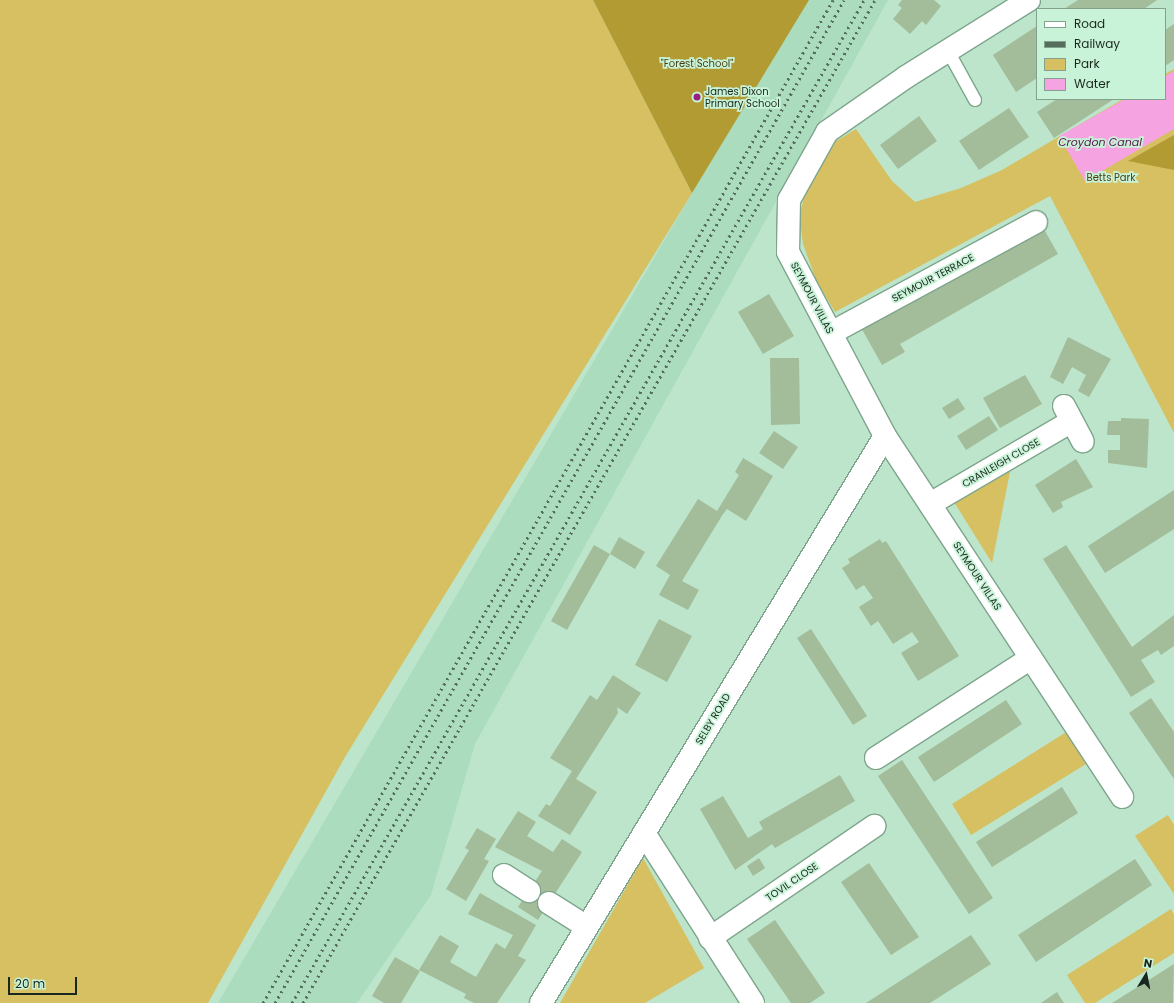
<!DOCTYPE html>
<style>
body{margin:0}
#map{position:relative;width:1174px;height:1003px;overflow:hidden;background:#bce5cb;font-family:Poppins,sans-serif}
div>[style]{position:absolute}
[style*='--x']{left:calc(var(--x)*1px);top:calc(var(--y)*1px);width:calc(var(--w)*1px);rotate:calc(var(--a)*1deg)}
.built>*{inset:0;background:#acdcbe}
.green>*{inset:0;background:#d6c062}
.forest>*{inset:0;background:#b29b32}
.water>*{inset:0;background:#f6a3e1}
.building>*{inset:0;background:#a3bc99}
.roads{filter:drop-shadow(1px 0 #7ea58c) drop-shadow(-1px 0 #7ea58c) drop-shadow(0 1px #7ea58c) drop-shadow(0 -1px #7ea58c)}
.lane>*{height:12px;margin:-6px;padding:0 6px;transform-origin:6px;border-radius:6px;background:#fff}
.street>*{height:22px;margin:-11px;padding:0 11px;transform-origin:11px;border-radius:11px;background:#fff}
.rail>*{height:3px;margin-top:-1.5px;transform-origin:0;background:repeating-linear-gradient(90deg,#556d5e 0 2px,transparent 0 6px)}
.dots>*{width:11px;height:11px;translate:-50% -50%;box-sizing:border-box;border:2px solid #c9f3d8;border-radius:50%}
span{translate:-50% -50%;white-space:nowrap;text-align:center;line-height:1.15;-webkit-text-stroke:3.5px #c9f3d8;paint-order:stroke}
.park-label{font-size:10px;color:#4a4016}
.poi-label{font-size:10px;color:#19281e}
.left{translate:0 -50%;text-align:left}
.street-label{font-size:10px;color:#19281e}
.water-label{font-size:11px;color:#5b144e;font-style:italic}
.legend{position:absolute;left:1036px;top:8px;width:130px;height:92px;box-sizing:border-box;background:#c9f3d8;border:1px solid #83a28e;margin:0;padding:5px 7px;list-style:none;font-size:12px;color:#19281e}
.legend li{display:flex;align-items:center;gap:8px;height:20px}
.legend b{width:20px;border:1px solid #83a28e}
.north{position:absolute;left:1126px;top:955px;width:40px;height:40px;-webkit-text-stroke:3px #c9f3d8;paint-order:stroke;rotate:10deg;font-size:11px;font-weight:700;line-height:16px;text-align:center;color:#19281e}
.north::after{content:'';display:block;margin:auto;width:14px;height:18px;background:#19281e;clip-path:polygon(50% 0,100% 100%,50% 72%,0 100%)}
.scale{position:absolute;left:8px;top:977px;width:69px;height:18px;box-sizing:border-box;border:2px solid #19281e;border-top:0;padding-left:5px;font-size:12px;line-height:14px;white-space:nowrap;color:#19281e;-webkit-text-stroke:3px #c9f3d8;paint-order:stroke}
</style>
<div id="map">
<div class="built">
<i style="clip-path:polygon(594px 0,888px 0,475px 744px,431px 895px,357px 1003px,218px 1003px,692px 193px)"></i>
</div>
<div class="green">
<i style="clip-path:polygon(0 0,593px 0,692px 193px,345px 757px,208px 1003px,0 1003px)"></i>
<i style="clip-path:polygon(1174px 69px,1174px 433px,1050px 196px,835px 312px,816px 280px,803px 244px,799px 214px,808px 186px,828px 146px,856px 129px,892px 181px,915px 202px,961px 188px,1002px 170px,1123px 99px,1165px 99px,1165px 74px)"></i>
<i style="clip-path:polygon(1011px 467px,992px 563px,954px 502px)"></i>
<i style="clip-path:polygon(1071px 729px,1091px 761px,971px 835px,952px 804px)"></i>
<i style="clip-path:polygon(1168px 815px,1174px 825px,1174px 894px,1135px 836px)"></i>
<i style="clip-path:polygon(643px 858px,704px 968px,645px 1003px,560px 1003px)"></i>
<i style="clip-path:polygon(1171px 909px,1174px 915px,1174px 953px,1095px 1003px,1085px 1003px,1067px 975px)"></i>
</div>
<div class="forest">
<i style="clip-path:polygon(593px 0,809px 0,692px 193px)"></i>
<i style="clip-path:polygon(1174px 135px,1174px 170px,1128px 161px)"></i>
</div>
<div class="water">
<i style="clip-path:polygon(1174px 71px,1174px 129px,1085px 181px,1059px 136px,1125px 99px,1165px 99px,1165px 76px)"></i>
</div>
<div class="building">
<i style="clip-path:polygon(902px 0,934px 0,941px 6px,926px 25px,922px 21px,910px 34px,893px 19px,902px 8px,898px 5px)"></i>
<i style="clip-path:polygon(1078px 0,1157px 0,1144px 9px,1064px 9px)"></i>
<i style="clip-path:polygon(1174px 24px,1174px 60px,1165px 66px,1165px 30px)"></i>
<i style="clip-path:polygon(1037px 26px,1037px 78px,1016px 92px,993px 55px)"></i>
<i style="clip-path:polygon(1057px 99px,1114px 99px,1054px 138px,1037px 112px)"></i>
<i style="clip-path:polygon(1009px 108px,1029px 137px,979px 170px,959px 141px)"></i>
<i style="clip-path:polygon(919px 116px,937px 141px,898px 169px,880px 145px)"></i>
<i style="clip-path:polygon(1041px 224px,1058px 254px,900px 344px,905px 352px,882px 365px,859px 324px)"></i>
<i style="clip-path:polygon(769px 294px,794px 336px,763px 354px,738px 312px)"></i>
<i style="clip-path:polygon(1068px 337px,1111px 359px,1089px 397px,1078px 391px,1086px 375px,1072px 367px,1063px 384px,1050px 377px)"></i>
<i style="clip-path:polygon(770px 358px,799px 358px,800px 424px,771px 425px)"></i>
<i style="clip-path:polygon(1025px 375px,1042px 404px,1000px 428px,983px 398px)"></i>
<i style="clip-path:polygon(958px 398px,965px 409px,949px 419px,942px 408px)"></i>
<i style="clip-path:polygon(989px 416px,998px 430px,966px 450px,957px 436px)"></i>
<i style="clip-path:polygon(1121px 418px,1149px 419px,1147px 468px,1108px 463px,1108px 450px,1120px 450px,1120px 435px,1107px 435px,1108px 421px,1121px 421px)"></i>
<i style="clip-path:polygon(774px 431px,798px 447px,783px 469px,759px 453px)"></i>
<i style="clip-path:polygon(743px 458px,773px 476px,746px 521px,727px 509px,723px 514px,682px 581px,699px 590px,688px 610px,659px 595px,670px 575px,656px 566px,698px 499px,717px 511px,739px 475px,735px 472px)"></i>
<i style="clip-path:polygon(1076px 459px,1093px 487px,1061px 502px,1063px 507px,1053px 513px,1035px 485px)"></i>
<i style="clip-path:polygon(1174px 490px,1174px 529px,1105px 573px,1088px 546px)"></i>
<i style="clip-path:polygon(619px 537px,645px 552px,635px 569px,610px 554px,567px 630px,551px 621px,594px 545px,610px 554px)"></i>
<i style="clip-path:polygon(880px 539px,882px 543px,886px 541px,959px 656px,918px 681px,901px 653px,919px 642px,912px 632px,893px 644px,878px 621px,871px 626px,859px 607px,873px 598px,864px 585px,856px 590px,842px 568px,850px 563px,848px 559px)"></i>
<i style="clip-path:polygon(1066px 545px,1132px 647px,1174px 615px,1174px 646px,1161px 655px,1158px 650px,1141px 660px,1155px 682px,1131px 697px,1043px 559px)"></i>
<i style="clip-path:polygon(659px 619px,692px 636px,667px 682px,635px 665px)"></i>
<i style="clip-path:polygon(811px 629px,867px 716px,853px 725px,797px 638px)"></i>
<i style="clip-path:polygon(613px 675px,641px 693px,627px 714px,617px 707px,618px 713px,576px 779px,597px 792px,570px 835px,538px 816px,546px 804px,550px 806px,572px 771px,550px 758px,590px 695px,597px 700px)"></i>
<i style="clip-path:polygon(1151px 698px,1174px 732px,1174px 779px,1129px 713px)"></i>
<i style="clip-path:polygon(1006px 700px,1022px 724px,934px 782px,918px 757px)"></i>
<i style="clip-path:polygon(902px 760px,993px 898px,969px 914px,878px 776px)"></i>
<i style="clip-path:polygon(840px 775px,855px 801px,775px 848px,772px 844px,735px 870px,700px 809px,723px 796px,748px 838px,763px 829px,759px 822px)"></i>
<i style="clip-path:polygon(1062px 787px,1078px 813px,992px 867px,976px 842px)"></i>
<i style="clip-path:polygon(518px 811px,536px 822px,527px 836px,553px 852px,562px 839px,582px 852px,538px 920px,518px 907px,542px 871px,495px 847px)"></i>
<i style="clip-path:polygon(477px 828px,496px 839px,484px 859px,489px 861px,466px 901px,446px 889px,469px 850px,465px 848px)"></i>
<i style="clip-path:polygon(759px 858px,765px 868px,753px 876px,747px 866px)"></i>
<i style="clip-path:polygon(1135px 859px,1152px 885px,1036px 962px,1018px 935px)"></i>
<i style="clip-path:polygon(869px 863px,919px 937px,891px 955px,841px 882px)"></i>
<i style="clip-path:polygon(480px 893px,536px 925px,518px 956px,526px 960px,497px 1003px,474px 1003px,464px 998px,466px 994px,419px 970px,440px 935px,459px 946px,450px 962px,476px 977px,496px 943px,505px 949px,513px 935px,468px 914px)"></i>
<i style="clip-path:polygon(775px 920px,825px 993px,810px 1003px,791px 1003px,747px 939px)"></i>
<i style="clip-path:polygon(971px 935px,991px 964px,930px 1003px,866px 1003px)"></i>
<i style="clip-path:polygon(395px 957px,420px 971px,401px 1003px,384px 1003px,372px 996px)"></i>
<i style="clip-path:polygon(1174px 964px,1173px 1003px,1112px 1003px,1136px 988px)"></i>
<i style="clip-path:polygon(1057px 992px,1064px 1003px,1041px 1003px)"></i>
</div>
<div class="roads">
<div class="lane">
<i style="--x:948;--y:51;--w:56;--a:61.1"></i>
</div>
<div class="street">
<i style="--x:1029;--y:0;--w:145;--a:148"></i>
<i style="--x:906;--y:77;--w:96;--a:145.2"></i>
<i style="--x:827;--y:132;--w:78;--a:119.2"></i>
<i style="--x:789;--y:200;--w:52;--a:91.1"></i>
<i style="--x:788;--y:252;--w:208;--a:62.2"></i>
<i style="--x:885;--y:436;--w:432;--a:56.7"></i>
<i style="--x:831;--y:333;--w:233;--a:-28.4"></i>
<i style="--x:1064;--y:406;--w:40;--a:62"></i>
<i style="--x:930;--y:504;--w:164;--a:-30.3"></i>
<i style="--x:876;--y:758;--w:184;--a:-32.8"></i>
<i style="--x:644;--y:833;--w:202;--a:57.3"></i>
<i style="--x:504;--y:875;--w:30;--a:33"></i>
<i style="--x:549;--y:903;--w:45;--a:32.3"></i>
<i style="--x:710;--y:938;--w:199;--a:-34.3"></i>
<i style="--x:541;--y:1003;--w:663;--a:-58.75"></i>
</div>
</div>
<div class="rail">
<i style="--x:263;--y:1003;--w:1154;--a:-60.39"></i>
<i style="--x:275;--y:1003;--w:1153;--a:-60.43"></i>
<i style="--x:292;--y:1003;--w:1155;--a:-60.3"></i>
<i style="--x:303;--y:1003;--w:1155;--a:-60.3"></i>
</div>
<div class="dots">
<i style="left:697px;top:97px;background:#952281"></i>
</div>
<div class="park-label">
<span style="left:697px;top:64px">"Forest School"</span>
<span style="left:1111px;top:178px">Betts Park</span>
</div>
<div class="poi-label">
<span class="left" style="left:705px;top:97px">James Dixon<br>Primary School</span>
</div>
<div class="street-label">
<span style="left:933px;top:278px;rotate:-28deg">SEYMOUR TERRACE</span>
<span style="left:812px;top:298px;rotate:62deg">SEYMOUR VILLAS</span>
<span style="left:1001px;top:463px;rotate:-30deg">CRANLEIGH CLOSE</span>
<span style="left:977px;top:576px;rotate:57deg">SEYMOUR VILLAS</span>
<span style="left:713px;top:719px;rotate:-59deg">SELBY ROAD</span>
<span style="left:792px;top:882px;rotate:-34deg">TOVIL CLOSE</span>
</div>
<div class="water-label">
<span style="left:1100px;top:142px">Croydon Canal</span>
</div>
<ul class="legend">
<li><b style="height:5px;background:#fff"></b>Road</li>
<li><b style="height:5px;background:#556d5e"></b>Railway</li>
<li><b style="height:11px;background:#d6c062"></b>Park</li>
<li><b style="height:11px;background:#f6a3e1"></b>Water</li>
</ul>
<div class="north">N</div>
<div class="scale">20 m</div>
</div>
